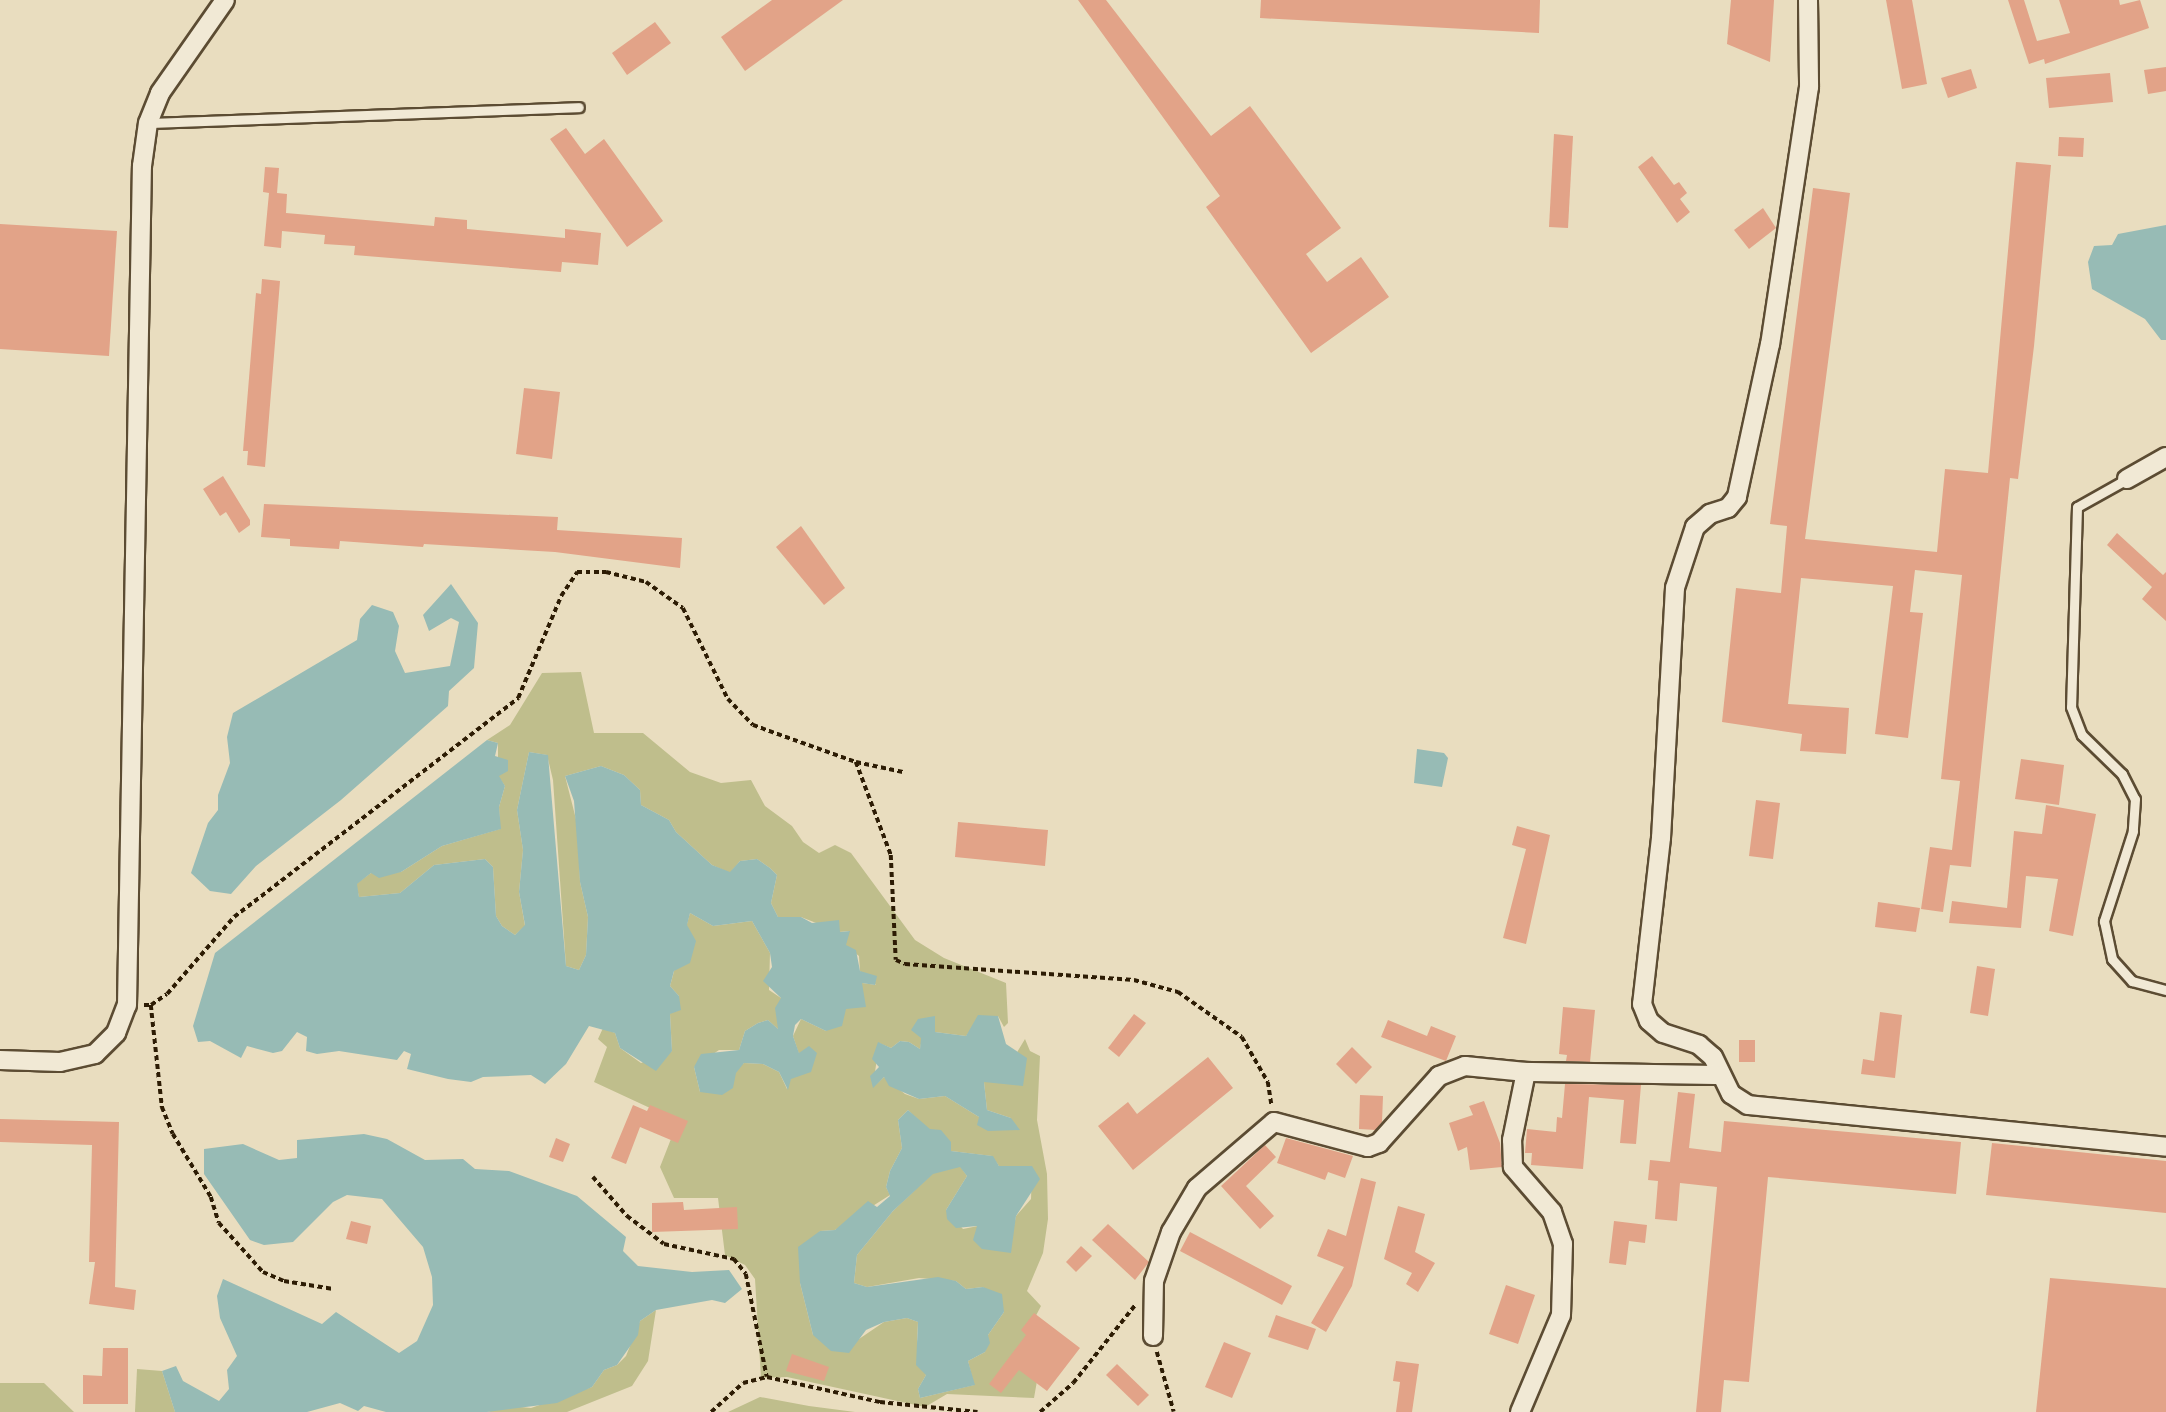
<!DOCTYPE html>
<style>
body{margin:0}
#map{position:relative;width:2166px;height:1412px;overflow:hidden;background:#e9ddbf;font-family:"IM FELL Great Primer",serif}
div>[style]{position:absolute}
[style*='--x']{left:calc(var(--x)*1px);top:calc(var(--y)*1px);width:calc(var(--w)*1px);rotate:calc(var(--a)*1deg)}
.green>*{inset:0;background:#bfbe8c}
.water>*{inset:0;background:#97bbb5}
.building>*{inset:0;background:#e2a388}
.path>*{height:3.5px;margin-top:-1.75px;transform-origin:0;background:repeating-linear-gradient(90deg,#2d1c04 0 5px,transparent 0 8.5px)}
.roads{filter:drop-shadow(2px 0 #5c4c33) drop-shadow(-2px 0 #5c4c33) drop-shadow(0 2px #5c4c33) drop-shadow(0 -2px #5c4c33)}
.service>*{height:9px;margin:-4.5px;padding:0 4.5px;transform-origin:4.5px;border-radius:4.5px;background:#f1e9d5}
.minor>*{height:18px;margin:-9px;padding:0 9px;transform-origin:9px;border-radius:9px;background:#f1e9d5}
span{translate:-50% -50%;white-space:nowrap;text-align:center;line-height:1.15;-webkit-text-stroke:7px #f1e9d5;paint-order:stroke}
</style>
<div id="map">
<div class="green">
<i style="clip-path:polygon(evenodd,581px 672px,594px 733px,643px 733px,690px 772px,721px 783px,751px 780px,765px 806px,792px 826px,803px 842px,819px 853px,835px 845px,851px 853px,915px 940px,944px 958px,1006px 983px,1008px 1023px,1004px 1027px,998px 1016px,973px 1027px,966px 1036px,935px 1032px,922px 1038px,920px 1049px,909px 1042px,900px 1041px,891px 1048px,879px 1043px,873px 1087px,884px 1077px,905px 1094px,919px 1099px,945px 1096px,979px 1117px,1011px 1118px,987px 1110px,984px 1082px,1000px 1081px,1025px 1039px,1030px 1051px,1040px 1056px,1037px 1120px,1047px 1174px,1048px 1219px,1043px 1253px,1027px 1291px,1041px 1306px,1031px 1325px,1043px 1347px,1034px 1398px,947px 1394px,925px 1407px,787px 1377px,761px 1378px,755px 1279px,745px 1265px,725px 1255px,718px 1198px,674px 1198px,660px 1167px,678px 1121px,594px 1082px,607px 1047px,598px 1039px,603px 1028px,615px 1033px,620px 1048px,641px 1063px,672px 1051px,670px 1014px,679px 996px,670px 986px,690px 913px,713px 926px,752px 921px,770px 953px,769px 990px,781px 998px,779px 1030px,768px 1020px,758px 1023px,745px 1031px,739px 1050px,719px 1050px,694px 1067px,700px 1092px,744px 1063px,763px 1064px,779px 1072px,787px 1089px,799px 1054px,793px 1036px,801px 1019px,826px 1031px,862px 983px,876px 985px,860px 971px,859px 956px,845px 945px,849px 931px,839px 932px,801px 917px,778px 917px,771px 903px,777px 875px,770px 868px,757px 859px,740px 861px,730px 873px,712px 865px,676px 832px,669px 820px,641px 805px,640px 790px,624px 775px,601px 766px,565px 776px,578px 827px,580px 882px,588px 917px,586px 955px,579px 970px,566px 966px,553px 780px,547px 755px,529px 752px,517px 810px,523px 850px,519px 892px,525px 926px,515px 935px,502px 926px,496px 916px,493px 867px,485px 859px,434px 865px,400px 893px,359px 897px,356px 884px,371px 873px,401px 872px,442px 846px,500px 829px,499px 807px,505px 786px,498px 776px,498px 743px,487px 740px,510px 725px,542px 673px,581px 672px,908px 1110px,951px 1151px,992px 1156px,999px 1166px,1032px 1166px,1031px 1199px,1016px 1216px,1012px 1235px,978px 1226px,963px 1229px,946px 1210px,967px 1176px,960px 1166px,933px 1173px,893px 1211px,857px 1255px,854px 1283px,867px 1287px,919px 1278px,956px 1281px,966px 1289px,983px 1287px,1004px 1312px,988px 1335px,985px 1352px,968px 1361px,974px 1385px,920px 1398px,918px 1389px,926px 1375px,917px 1340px,918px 1322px,907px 1318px,884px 1322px,859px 1339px,813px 1335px,800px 1283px,820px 1231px,835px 1230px,890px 1195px,886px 1187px,890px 1171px,902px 1148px,898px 1120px,908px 1110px)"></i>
<i style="clip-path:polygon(656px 1310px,648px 1361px,632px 1386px,567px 1412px,487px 1412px,510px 1406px,531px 1408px,592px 1387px,604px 1370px,617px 1365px,626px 1356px,640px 1321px)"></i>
<i style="clip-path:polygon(137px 1369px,162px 1371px,175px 1412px,135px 1412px)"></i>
<i style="clip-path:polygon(0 1383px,44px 1383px,74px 1412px,0 1412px)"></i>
<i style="clip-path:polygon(760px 1397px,809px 1406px,855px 1412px,728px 1412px)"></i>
</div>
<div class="water">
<i style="clip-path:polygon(2166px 225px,2166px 340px,2161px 340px,2145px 319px,2092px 289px,2088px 262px,2094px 246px,2112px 245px,2118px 234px)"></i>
<i style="clip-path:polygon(451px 584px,478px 623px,474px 668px,449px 691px,448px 706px,341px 800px,256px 866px,231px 894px,210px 891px,191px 873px,208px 823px,218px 810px,218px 795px,230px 763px,227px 737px,233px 713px,357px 640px,360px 619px,372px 605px,393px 612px,399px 626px,395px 651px,405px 673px,450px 666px,459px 622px,451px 618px,429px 631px,423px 615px)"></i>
<i style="clip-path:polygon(487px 740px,498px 743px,495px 756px,508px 760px,508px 771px,499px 776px,505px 786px,499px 807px,501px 829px,442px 846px,401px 872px,379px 878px,371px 873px,357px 884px,359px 897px,400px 893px,434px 865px,485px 859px,493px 867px,496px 916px,502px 926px,515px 935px,525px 925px,519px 892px,523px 850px,517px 810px,529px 752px,548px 755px,566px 966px,579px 970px,586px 955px,588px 917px,580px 882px,574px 801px,565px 776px,601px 766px,624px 775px,640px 790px,641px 805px,669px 820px,676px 832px,712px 865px,730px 872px,740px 861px,757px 859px,770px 868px,777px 875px,771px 903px,778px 917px,801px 917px,812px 923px,839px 920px,840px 932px,850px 931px,846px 945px,856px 950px,860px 971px,877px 976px,875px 985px,862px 983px,866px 1007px,846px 1009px,842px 1026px,826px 1031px,801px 1019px,795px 1025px,793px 1036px,799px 1053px,809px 1046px,817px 1053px,811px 1072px,791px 1079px,788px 1090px,779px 1072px,763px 1064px,744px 1063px,736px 1073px,733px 1088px,722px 1095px,700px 1092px,694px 1067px,701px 1054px,739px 1050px,745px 1031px,758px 1023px,768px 1020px,778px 1029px,775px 1008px,781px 998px,763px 981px,772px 967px,770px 953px,752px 921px,713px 926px,690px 913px,687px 925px,696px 941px,690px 963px,674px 971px,670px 986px,679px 996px,681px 1010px,670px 1014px,672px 1051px,656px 1071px,620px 1048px,615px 1033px,589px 1026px,566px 1064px,545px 1084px,531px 1075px,483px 1077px,471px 1082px,448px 1079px,407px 1069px,411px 1054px,404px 1051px,397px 1060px,339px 1051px,317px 1054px,306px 1051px,307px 1037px,297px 1032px,282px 1051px,273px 1053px,247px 1046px,241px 1058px,210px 1041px,198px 1042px,193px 1026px,215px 953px)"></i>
<i style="clip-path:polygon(1417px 749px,1444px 753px,1448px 758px,1442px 787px,1414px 783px)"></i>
<i style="clip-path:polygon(978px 1015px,998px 1016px,1006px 1044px,1027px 1058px,1023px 1086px,984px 1082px,987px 1110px,1011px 1118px,1020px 1130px,988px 1131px,977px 1125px,979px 1117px,945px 1096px,919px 1099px,889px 1086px,884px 1077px,873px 1088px,870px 1076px,879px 1067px,872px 1059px,878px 1042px,891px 1048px,900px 1041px,909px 1042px,920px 1049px,921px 1038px,911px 1030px,918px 1019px,935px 1016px,935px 1032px,966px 1036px)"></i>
<i style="clip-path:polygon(908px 1110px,930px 1129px,941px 1130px,951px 1142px,951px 1151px,993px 1156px,999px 1166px,1032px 1166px,1040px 1179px,1016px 1216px,1011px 1253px,982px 1249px,973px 1240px,977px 1226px,956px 1228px,947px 1219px,946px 1210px,967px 1176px,960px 1167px,933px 1174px,893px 1211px,857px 1255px,854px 1283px,867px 1287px,938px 1277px,956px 1281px,966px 1289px,983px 1287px,1002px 1294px,1004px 1312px,988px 1335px,990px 1343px,985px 1352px,968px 1361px,975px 1385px,920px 1398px,918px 1389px,926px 1375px,916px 1365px,918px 1322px,907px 1318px,884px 1322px,866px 1330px,849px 1353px,831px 1351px,813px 1335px,800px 1283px,798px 1247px,820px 1231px,835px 1230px,868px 1201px,877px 1207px,890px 1196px,886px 1187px,890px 1171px,902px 1148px,898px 1120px)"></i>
<i style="clip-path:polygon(364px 1134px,387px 1139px,425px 1160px,463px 1159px,475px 1169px,509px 1171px,577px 1196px,626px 1237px,623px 1251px,638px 1266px,692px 1272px,729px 1270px,742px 1289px,725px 1303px,712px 1300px,656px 1310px,640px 1321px,638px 1335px,617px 1365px,604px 1370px,592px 1387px,557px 1403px,487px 1412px,386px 1412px,364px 1406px,358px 1411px,340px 1403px,307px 1412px,175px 1412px,162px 1371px,176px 1366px,183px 1381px,219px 1401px,229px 1389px,227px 1370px,237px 1356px,220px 1318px,217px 1296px,223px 1279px,322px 1324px,336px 1312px,399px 1353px,417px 1341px,433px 1305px,432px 1277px,423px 1247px,382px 1199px,347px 1195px,333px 1202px,293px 1242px,264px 1245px,250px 1240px,204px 1174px,204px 1149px,243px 1144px,279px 1160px,297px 1158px,297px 1140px)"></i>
</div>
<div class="building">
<i style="clip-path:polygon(772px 0,843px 0,745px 71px,721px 37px)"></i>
<i style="clip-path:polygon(1078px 0,1106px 0,1211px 136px,1250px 106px,1341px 228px,1306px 254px,1327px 282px,1361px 257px,1389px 297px,1311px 353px,1206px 207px,1220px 196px)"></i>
<i style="clip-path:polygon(1261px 0,1540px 0,1539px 33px,1260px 18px)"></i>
<i style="clip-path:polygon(1731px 0,1774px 0,1770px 62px,1727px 44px)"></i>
<i style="clip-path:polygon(1886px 0,1912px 0,1927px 84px,1902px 89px)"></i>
<i style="clip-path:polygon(2008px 0,2024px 0,2037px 41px,2070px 33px,2059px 0,2119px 0,2120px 5px,2140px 0,2149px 28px,2045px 64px,2044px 59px,2029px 64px)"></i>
<i style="clip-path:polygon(655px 22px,671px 43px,627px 75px,612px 53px)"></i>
<i style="clip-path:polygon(2166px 67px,2166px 91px,2148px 94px,2144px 70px)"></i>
<i style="clip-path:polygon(1971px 69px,1977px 88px,1948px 98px,1941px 78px)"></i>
<i style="clip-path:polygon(2110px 73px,2113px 102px,2049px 108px,2046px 78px)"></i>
<i style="clip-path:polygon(566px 128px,585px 154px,604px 139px,663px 221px,627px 247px,550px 139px)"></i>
<i style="clip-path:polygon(1554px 134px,1573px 136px,1568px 228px,1549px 227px)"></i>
<i style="clip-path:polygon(2059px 137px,2084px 138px,2083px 157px,2058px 156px)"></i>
<i style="clip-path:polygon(1652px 156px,1674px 185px,1679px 182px,1687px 193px,1680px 199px,1690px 212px,1677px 223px,1638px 167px)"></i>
<i style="clip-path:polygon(2016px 162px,2051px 165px,2034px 346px,2018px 479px,2010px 478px,1971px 867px,1950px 865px,1943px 912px,1921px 909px,1930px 847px,1952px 850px,1960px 781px,1941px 779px,1962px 575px,1915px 570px,1910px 612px,1923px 613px,1908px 738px,1875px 734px,1893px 586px,1801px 578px,1788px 704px,1849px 708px,1846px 754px,1800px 751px,1802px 734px,1722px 722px,1736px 588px,1781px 593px,1787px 526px,1770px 524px,1813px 188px,1850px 193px,1805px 539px,1937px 552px,1945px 469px,1988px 473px)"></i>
<i style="clip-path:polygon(265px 167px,279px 168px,277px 193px,287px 194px,286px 213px,434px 226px,435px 217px,467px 220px,467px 229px,565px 238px,565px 229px,601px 233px,598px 265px,562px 262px,561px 272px,354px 255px,355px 246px,324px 244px,325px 235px,282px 231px,281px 248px,264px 246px,269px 193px,263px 192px)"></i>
<i style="clip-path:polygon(1763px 208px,1776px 228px,1749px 249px,1734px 230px)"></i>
<i style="clip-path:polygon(0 224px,117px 231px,109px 356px,0 349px)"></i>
<i style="clip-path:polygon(262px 279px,280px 281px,265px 467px,247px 465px,248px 451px,243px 451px,256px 293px,261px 294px)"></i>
<i style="clip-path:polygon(524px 388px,560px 392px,552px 459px,516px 454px)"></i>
<i style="clip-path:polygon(223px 476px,250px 520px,250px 525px,239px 533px,226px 512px,220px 516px,203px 489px)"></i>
<i style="clip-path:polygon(264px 504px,558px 517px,557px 530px,682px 538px,680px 568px,555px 552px,424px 544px,423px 547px,340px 541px,339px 549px,290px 546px,290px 539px,261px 537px)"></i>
<i style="clip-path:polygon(801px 526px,845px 588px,824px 605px,776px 547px)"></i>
<i style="clip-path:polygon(2117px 533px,2163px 575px,2166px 572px,2166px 621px,2142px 599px,2152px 587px,2107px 545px)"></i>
<i style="clip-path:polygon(2021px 759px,2064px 765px,2059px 805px,2015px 799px)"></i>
<i style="clip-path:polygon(1756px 800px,1780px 803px,1773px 859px,1749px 856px)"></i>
<i style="clip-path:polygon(2046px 805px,2096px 814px,2073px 936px,2049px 931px,2058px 879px,2026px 876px,2021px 928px,1949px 923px,1952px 901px,2007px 908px,2014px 831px,2042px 834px)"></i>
<i style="clip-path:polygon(958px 822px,1048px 830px,1045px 866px,955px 857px)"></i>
<i style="clip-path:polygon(1517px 826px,1550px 835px,1526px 944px,1503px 938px,1526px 849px,1512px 845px)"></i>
<i style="clip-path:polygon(1878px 902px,1920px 908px,1916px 932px,1875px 927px)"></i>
<i style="clip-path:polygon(1977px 966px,1995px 969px,1988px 1016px,1970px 1013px)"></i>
<i style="clip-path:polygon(1563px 1007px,1595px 1010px,1590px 1062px,1566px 1061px,1567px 1055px,1559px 1054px)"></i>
<i style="clip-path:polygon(1880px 1012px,1902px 1015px,1895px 1078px,1861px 1074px,1863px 1059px,1874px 1061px)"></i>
<i style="clip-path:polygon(1134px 1014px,1146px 1023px,1119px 1057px,1108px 1048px)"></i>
<i style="clip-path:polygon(1388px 1020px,1427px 1036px,1431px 1026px,1456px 1036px,1446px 1061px,1381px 1037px)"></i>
<i style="clip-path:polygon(1739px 1040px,1755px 1040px,1755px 1062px,1739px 1062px)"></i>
<i style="clip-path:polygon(1352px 1047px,1372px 1067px,1356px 1084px,1336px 1064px)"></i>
<i style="clip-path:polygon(1208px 1057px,1233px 1088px,1133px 1170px,1098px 1126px,1128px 1102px,1137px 1114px)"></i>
<i style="clip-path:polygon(1565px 1084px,1641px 1085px,1636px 1144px,1620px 1143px,1624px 1100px,1589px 1097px,1583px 1169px,1531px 1165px,1532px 1153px,1525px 1153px,1527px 1129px,1556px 1132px,1557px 1117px,1562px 1118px)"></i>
<i style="clip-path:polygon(1678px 1092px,1695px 1094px,1689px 1148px,1721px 1152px,1724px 1121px,1961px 1142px,1956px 1194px,1768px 1177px,1749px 1382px,1724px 1380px,1721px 1412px,1696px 1412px,1717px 1187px,1680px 1183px,1677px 1221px,1655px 1219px,1658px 1181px,1648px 1180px,1650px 1160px,1670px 1162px)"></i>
<i style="clip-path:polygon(1360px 1095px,1383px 1096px,1382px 1122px,1376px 1130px,1359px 1129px)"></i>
<i style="clip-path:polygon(1484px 1101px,1500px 1143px,1502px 1167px,1470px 1170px,1467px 1147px,1458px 1151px,1449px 1123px,1473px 1115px,1469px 1106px)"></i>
<i style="clip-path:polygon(633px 1105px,647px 1111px,650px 1105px,688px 1121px,678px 1143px,640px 1127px,626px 1164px,611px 1158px)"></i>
<i style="clip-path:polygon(0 1119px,119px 1122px,115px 1287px,136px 1290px,134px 1310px,89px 1304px,95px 1262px,89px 1262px,92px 1145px,0 1142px)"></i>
<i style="clip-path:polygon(556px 1138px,570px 1144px,563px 1162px,549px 1157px)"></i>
<i style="clip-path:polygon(1286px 1138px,1353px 1156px,1345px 1178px,1328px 1172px,1325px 1180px,1277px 1163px)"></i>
<i style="clip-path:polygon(1992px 1143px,2166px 1161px,2166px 1213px,1986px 1195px)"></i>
<i style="clip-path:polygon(1265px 1145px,1276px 1157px,1246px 1186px,1274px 1216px,1260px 1229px,1221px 1186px)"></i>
<i style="clip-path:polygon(1361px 1178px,1376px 1182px,1352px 1286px,1326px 1332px,1311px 1323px,1344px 1267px,1317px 1256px,1328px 1229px,1346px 1236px)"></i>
<i style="clip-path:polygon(683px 1202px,684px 1210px,737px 1207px,738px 1229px,652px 1232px,652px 1203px)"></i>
<i style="clip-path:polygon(1398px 1206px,1425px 1214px,1415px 1252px,1435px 1263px,1418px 1292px,1406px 1284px,1412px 1273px,1384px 1259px)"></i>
<i style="clip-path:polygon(351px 1221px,371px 1226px,367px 1244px,346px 1239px)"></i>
<i style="clip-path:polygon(1614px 1221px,1647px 1225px,1645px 1243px,1629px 1241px,1626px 1265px,1609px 1263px)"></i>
<i style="clip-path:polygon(1108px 1224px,1149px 1262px,1135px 1280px,1092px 1240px)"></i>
<i style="clip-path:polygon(1190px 1232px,1292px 1286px,1282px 1305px,1180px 1251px)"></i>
<i style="clip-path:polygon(1081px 1246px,1092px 1256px,1076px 1272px,1066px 1262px)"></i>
<i style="clip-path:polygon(2050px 1278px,2166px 1288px,2166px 1412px,2036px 1412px)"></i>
<i style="clip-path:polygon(1506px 1285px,1535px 1295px,1518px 1344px,1489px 1334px)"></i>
<i style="clip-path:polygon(1034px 1313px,1080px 1348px,1047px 1391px,1019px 1370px,1001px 1393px,989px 1384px,1026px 1335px,1021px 1330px)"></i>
<i style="clip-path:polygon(1276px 1315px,1316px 1329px,1308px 1350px,1268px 1337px)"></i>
<i style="clip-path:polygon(1224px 1342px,1251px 1353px,1232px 1398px,1205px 1387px)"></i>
<i style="clip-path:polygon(103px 1348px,128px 1348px,128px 1404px,83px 1404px,83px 1375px,102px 1376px)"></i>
<i style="clip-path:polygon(792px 1354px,829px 1367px,824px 1381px,786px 1371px)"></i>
<i style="clip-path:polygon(1396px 1361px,1419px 1364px,1412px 1412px,1396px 1412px,1400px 1382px,1393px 1381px)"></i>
<i style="clip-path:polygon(1117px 1364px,1149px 1395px,1138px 1406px,1106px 1375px)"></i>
</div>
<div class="path">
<i style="--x:856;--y:762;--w:99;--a:69.4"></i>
<i style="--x:891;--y:855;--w:105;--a:87.3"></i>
<i style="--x:896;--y:960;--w:10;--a:24"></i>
<i style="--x:905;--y:964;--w:230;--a:4"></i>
<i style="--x:1134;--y:980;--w:46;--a:15.3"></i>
<i style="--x:1178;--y:992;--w:78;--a:35.1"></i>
<i style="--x:1242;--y:1037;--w:52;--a:60"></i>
<i style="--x:1268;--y:1082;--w:25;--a:81"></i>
<i style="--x:144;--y:1005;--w:7;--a:0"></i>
<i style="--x:151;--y:1005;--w:19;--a:-35"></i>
<i style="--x:167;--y:994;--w:102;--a:-49"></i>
<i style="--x:234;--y:917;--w:359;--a:-37.6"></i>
<i style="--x:518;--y:698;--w:111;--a:-67.1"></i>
<i style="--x:561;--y:596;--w:29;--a:-56"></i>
<i style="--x:577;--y:572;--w:29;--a:0"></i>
<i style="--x:606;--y:572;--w:41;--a:14"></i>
<i style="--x:646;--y:582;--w:45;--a:35.1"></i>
<i style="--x:683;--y:608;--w:102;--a:63.7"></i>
<i style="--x:728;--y:699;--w:36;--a:46"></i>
<i style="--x:753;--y:725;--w:109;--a:19.8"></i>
<i style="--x:856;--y:762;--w:48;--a:12"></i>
<i style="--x:151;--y:1005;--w:103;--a:83.8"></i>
<i style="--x:162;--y:1107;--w:29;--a:68"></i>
<i style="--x:173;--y:1134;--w:74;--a:58.9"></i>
<i style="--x:211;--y:1197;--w:27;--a:73"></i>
<i style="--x:219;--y:1223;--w:66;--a:48.1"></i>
<i style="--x:263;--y:1272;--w:23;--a:23"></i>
<i style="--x:284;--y:1281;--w:50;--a:9.3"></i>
<i style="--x:593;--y:1177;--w:52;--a:48.9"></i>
<i style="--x:627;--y:1216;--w:46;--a:37.1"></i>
<i style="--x:664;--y:1244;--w:72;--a:12.1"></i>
<i style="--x:734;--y:1259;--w:19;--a:51"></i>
<i style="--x:746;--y:1274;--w:105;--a:78.5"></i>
<i style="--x:1157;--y:1352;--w:62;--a:74.2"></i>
<i style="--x:711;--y:1412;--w:43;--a:-42.2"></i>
<i style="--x:743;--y:1383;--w:25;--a:-14"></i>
<i style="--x:767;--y:1377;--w:116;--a:12.5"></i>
<i style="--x:880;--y:1402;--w:98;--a:5.9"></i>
<i style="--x:1040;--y:1412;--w:44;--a:-41.3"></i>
<i style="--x:1073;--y:1383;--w:100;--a:-51.5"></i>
</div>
<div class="roads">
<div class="service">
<i style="--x:148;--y:123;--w:431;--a:-2.1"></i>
<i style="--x:2127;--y:479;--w:57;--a:150.8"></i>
<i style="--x:2077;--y:507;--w:200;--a:91.7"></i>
<i style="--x:2071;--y:707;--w:30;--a:69"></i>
<i style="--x:2082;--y:735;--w:56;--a:44.3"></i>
<i style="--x:2122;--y:774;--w:28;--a:63"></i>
<i style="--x:2135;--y:799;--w:32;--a:94"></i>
<i style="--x:2133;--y:831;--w:95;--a:107.9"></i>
<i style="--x:2104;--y:921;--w:39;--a:78"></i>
<i style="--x:2112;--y:959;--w:30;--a:48"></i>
<i style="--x:2132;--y:981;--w:35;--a:15"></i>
</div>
<div class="minor">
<i style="--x:1808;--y:0;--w:87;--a:89.3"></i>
<i style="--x:1809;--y:87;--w:260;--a:98.6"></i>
<i style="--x:1770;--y:344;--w:157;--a:102.2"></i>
<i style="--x:1737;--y:497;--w:14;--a:129"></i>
<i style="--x:1728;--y:508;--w:19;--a:162"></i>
<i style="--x:1710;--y:514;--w:20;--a:139"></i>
<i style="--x:1695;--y:527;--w:64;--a:108.2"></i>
<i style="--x:1675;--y:588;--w:250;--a:93.2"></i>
<i style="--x:1661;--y:838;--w:167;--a:96.5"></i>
<i style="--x:1642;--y:1004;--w:18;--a:68"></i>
<i style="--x:1649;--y:1021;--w:18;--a:41"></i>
<i style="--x:1663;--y:1033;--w:38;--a:18"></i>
<i style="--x:1699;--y:1045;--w:18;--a:41"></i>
<i style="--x:1713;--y:1057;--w:41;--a:64.1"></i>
<i style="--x:1731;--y:1094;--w:20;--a:33"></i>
<i style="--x:1748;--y:1105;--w:420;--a:5.7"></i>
<i style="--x:2127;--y:479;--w:45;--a:-29.4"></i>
<i style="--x:0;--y:1060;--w:60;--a:1.9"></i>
<i style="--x:60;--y:1062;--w:36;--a:-13"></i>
<i style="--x:95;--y:1054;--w:30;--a:-45"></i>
<i style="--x:116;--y:1033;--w:30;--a:-69"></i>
<i style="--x:127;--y:1005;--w:839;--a:-88.98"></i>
<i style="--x:142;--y:166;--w:43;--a:-82.1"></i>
<i style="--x:148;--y:123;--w:32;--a:-68"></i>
<i style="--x:160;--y:93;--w:113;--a:-55"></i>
<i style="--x:1153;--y:1336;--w:55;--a:-89"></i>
<i style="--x:1154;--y:1281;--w:52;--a:-70.9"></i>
<i style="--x:1171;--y:1232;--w:51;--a:-59.4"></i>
<i style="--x:1197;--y:1188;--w:101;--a:-40.6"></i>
<i style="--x:1274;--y:1122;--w:97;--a:14.9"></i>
<i style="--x:1368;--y:1147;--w:12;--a:-20"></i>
<i style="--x:1379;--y:1143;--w:90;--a:-48.2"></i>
<i style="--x:1439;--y:1076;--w:28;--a:-21"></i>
<i style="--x:1465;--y:1066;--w:61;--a:5.6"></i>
<i style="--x:1526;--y:1072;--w:195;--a:0.9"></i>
<i style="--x:1520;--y:1412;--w:105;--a:-67.1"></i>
<i style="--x:1561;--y:1315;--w:71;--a:-88.4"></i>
<i style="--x:1563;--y:1244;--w:34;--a:-109"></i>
<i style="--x:1552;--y:1212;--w:60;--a:-130.9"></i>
<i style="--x:1513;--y:1167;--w:27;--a:-92"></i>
<i style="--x:1512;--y:1140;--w:69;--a:-78.4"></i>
</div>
</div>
</div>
